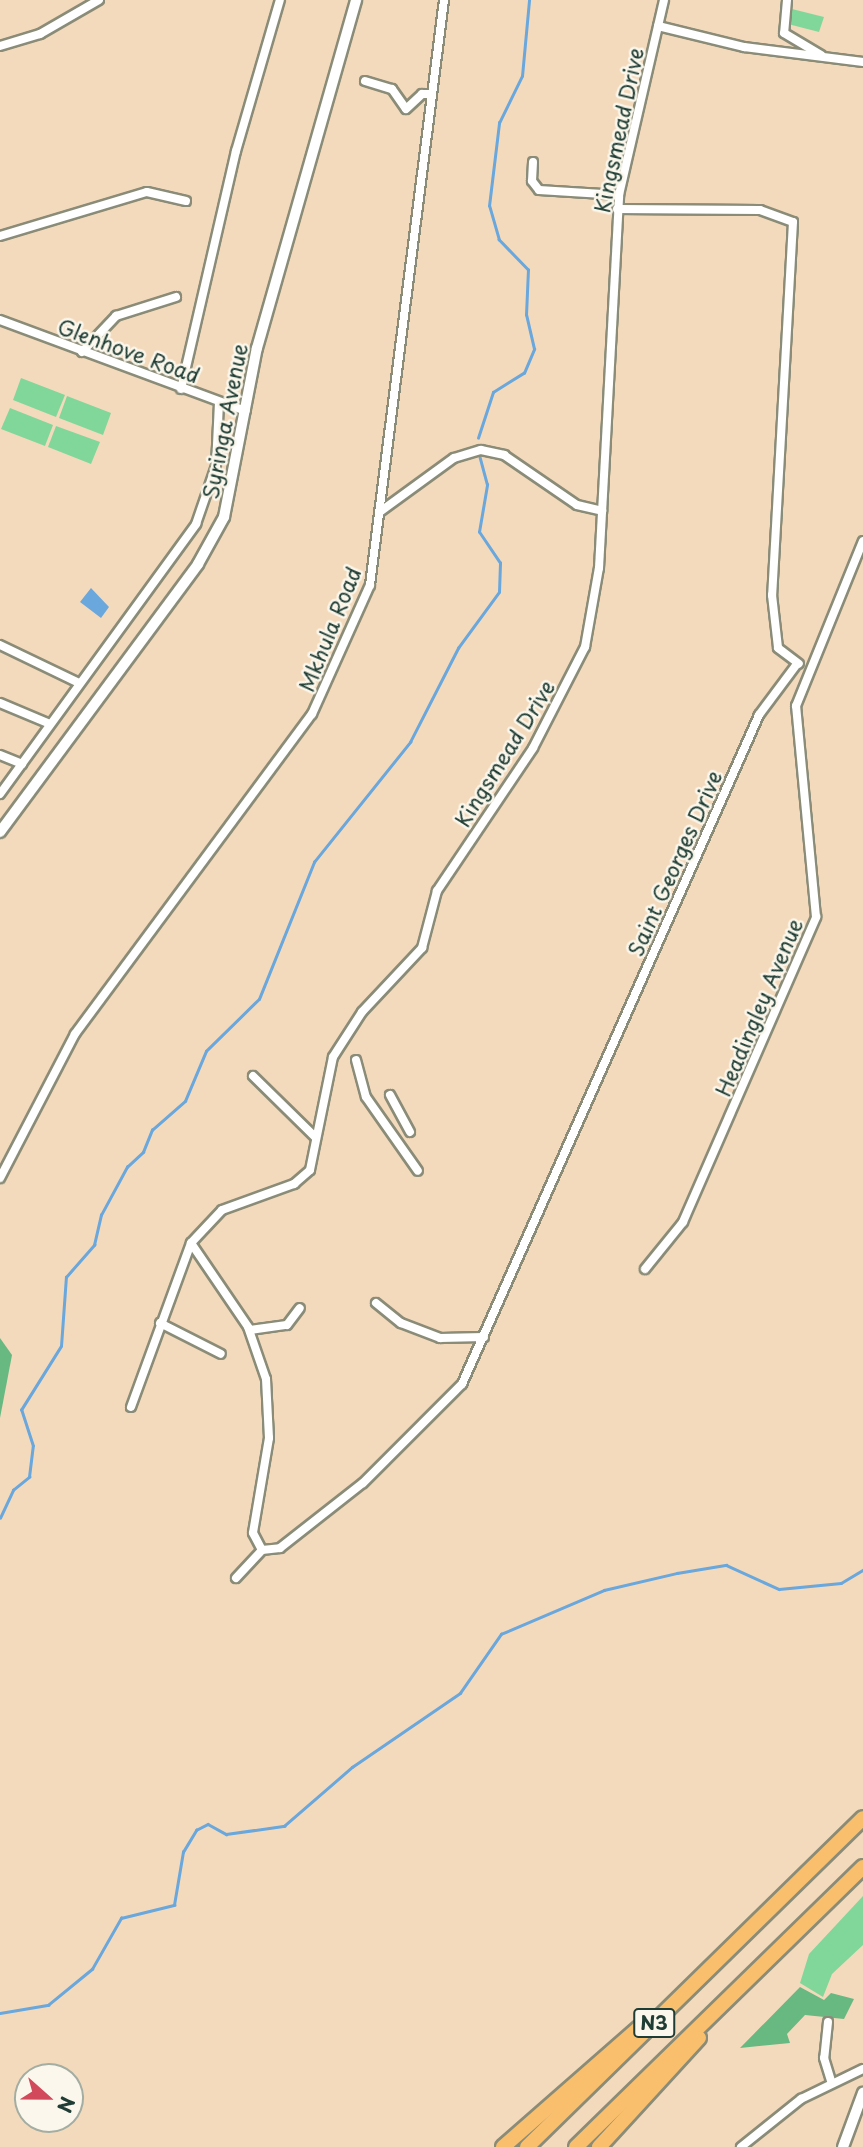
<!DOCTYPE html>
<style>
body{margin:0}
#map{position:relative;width:863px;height:2147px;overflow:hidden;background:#f4dabc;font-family:"Playpen Sans",sans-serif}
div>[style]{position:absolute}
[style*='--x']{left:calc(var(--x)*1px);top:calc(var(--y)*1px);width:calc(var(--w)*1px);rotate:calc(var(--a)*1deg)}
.green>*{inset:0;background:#81d79a}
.forest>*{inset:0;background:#68b882}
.water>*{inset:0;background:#69a7dc}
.stream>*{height:2.5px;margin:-1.25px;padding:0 1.25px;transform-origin:1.25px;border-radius:1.25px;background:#69a7dc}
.roads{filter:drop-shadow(2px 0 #8a8c78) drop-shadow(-2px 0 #8a8c78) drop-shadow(0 2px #8a8c78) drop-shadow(0 -2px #8a8c78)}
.minor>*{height:8px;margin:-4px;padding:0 4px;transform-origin:4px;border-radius:4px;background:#fff}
.tertiary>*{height:10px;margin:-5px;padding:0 5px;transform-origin:5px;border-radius:5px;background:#fff}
.motorway>*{height:14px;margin:-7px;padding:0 7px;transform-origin:7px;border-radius:7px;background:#f9bf6d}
span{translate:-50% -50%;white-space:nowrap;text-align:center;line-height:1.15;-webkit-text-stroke:5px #fbf7ec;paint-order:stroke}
.shield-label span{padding:2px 5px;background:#fbf7ec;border:2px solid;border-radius:5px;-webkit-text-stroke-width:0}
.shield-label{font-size:19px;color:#1f3d34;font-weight:700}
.street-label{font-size:21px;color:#1f3d34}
.north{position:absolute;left:14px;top:2063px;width:70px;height:70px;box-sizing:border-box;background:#fbf7ec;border:2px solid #a3ada2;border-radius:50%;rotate:111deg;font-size:19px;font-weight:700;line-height:28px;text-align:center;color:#1f3d34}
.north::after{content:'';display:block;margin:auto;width:24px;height:32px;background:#d1495b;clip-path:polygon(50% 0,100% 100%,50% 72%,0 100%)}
</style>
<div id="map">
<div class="green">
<i style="clip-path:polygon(788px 8px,824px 17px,819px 32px,784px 23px)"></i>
<i style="clip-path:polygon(21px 378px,65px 395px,56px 417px,13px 400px)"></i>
<i style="clip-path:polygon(67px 396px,111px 413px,103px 435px,59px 418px)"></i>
<i style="clip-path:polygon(10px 408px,53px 425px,45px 446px,1px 429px)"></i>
<i style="clip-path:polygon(56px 426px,100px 442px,91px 464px,48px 447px)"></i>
<i style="clip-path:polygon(863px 1896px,863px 1945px,832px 1974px,823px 1997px,800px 1983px,809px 1954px)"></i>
</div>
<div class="forest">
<i style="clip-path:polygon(0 1338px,12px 1355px,0 1418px)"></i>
<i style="clip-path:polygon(800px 1987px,824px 2000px,831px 1993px,854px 1999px,844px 2019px,805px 2015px,787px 2034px,790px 2043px,740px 2048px)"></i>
</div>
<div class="water">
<i style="clip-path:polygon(91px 588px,109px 607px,101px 618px,80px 602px)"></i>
</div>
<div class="stream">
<i style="--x:478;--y:438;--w:48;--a:-71.9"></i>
<i style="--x:493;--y:392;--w:36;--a:-32"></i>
<i style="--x:524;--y:373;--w:26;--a:-67"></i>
<i style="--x:534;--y:349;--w:35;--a:-103"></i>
<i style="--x:526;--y:315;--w:45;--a:-87.5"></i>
<i style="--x:528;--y:270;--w:42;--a:-134"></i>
<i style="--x:499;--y:240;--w:35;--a:-106"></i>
<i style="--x:489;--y:206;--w:84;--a:-83.1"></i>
<i style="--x:499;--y:123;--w:52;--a:-63.9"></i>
<i style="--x:522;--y:76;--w:76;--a:-84.7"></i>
<i style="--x:0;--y:1518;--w:31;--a:-65"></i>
<i style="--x:13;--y:1490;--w:21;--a:-39"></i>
<i style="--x:29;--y:1477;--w:31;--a:-83"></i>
<i style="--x:33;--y:1446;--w:38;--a:-108"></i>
<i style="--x:21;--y:1410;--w:75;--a:-58"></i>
<i style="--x:61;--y:1346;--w:69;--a:-85.9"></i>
<i style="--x:66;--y:1277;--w:43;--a:-48.8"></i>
<i style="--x:94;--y:1245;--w:31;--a:-77"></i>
<i style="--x:101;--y:1215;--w:55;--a:-61.6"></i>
<i style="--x:127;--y:1167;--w:22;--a:-43"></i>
<i style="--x:143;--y:1152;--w:24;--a:-68"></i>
<i style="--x:152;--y:1130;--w:44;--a:-41.3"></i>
<i style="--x:185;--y:1101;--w:54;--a:-67.2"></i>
<i style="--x:206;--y:1051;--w:74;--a:-44.5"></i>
<i style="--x:259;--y:999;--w:148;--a:-68.1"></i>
<i style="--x:314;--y:862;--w:154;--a:-51.3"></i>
<i style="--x:410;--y:742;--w:106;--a:-62.9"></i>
<i style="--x:458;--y:648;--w:69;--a:-53.8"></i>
<i style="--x:499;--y:592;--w:29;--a:-88"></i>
<i style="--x:500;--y:563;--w:37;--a:-124"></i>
<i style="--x:479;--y:532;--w:48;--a:-80.3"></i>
<i style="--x:487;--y:485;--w:28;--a:-105"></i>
<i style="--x:0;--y:2013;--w:49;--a:-9.5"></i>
<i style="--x:48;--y:2005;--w:57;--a:-39.3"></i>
<i style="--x:92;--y:1969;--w:59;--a:-60.4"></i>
<i style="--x:121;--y:1918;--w:55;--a:-13.8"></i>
<i style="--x:174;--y:1905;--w:54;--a:-80.4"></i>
<i style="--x:183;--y:1852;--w:26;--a:-59"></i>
<i style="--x:196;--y:1830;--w:13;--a:-27"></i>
<i style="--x:208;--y:1824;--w:21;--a:29"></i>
<i style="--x:226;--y:1834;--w:59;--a:-7.9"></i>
<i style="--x:284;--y:1826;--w:90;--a:-40.9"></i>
<i style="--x:352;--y:1767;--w:131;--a:-34.4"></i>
<i style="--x:460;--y:1693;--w:72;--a:-55.2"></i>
<i style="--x:501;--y:1634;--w:112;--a:-23.1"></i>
<i style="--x:604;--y:1590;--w:75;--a:-13.1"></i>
<i style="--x:677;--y:1573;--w:50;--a:-9.3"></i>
<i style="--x:726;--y:1565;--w:58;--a:24.4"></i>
<i style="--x:779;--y:1589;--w:62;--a:-5.5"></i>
<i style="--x:841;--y:1583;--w:26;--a:-31"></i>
</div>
<div class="roads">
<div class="minor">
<i style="--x:787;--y:0;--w:33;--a:95"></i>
<i style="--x:784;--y:33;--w:43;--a:30.7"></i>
<i style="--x:658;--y:26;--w:89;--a:13.7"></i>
<i style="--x:744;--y:47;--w:120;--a:7.2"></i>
<i style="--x:0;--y:46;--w:42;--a:-16.7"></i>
<i style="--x:40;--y:34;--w:68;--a:-30"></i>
<i style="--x:365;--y:81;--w:28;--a:17"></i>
<i style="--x:392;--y:89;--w:24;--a:55"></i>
<i style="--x:406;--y:109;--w:22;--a:-43"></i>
<i style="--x:422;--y:94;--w:10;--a:0"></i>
<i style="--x:533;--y:162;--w:19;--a:93"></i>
<i style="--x:532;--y:181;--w:11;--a:52"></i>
<i style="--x:539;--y:190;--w:80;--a:3.6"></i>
<i style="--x:617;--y:209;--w:143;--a:0.4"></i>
<i style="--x:760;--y:210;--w:35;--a:20"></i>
<i style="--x:793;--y:222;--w:374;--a:93.2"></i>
<i style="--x:772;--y:595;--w:53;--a:83.5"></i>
<i style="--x:778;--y:648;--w:26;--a:37"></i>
<i style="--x:0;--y:236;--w:153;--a:-16.7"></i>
<i style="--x:147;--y:192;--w:40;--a:13"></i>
<i style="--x:0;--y:320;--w:262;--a:20.3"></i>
<i style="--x:82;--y:352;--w:50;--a:-46.6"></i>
<i style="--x:116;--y:316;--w:63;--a:-17.6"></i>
<i style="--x:181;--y:389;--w:244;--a:-77"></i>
<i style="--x:236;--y:151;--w:157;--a:-73.8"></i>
<i style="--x:381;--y:511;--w:90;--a:-36"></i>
<i style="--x:454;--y:458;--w:28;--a:-17"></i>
<i style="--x:481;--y:450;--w:24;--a:12"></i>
<i style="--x:504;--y:455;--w:88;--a:34.4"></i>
<i style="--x:577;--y:505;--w:26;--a:13"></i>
<i style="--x:0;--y:645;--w:88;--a:25.7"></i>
<i style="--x:0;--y:703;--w:54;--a:22.8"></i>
<i style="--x:0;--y:755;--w:24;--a:22"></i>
<i style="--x:0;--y:794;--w:334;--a:-54"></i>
<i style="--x:196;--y:524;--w:61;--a:-71"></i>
<i style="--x:216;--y:466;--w:64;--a:-87.3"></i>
<i style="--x:356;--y:1060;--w:38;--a:75"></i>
<i style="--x:366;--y:1097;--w:90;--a:54.9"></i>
<i style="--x:253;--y:1076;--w:88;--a:44.5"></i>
<i style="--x:390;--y:1095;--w:42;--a:61.6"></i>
<i style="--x:0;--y:1178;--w:162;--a:-62.5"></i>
<i style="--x:75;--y:1034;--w:398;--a:-53.5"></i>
<i style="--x:312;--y:714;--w:141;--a:-65.8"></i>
<i style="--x:370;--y:585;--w:590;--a:-82.79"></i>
<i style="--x:191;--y:1243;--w:102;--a:55.8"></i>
<i style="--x:248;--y:1327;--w:55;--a:70.9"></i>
<i style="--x:266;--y:1379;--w:59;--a:87.1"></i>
<i style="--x:269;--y:1438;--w:96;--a:99.6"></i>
<i style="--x:253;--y:1533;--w:19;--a:62"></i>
<i style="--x:645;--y:1269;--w:60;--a:-51"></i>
<i style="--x:683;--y:1222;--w:333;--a:-66.4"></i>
<i style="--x:816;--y:917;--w:212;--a:-95.4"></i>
<i style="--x:796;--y:706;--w:178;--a:-67.9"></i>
<i style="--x:376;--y:1303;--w:32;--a:39"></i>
<i style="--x:401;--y:1323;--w:42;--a:21"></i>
<i style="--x:440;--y:1338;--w:44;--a:-1.3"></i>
<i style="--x:160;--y:1323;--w:68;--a:26.9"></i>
<i style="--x:250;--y:1330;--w:37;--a:-8"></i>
<i style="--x:287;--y:1325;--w:21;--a:-53"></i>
<i style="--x:131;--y:1407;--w:175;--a:-69.9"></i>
<i style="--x:191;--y:1243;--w:45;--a:-46.8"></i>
<i style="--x:222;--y:1210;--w:77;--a:-19.9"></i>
<i style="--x:294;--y:1184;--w:21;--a:-41"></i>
<i style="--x:310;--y:1170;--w:115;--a:-78.5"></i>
<i style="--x:333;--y:1057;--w:54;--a:-57.2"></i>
<i style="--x:362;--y:1012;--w:88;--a:-46.8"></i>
<i style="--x:422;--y:948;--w:59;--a:-75.3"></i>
<i style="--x:437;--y:891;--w:172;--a:-56.1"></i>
<i style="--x:533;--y:748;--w:114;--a:-62.8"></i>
<i style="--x:585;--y:647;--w:80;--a:-80"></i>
<i style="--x:599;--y:568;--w:374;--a:-86.9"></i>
<i style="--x:619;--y:195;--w:200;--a:-77"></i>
<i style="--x:262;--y:1550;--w:18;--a:-6"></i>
<i style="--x:280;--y:1548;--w:105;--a:-38.1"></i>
<i style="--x:363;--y:1483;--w:140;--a:-45"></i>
<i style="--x:462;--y:1384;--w:732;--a:-66.06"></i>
<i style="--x:759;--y:715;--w:64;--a:-53.3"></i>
<i style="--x:236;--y:1578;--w:38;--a:-47"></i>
<i style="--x:828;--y:2022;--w:36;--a:96"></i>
<i style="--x:824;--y:2058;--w:24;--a:73"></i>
<i style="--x:741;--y:2147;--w:77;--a:-38.7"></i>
<i style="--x:801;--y:2099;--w:69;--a:-25.8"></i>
</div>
<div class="tertiary">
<i style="--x:0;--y:832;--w:333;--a:-53.5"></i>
<i style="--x:198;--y:564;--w:54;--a:-61"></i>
<i style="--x:224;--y:517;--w:172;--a:-79"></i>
<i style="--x:257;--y:348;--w:362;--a:-74.1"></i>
<i style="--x:843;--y:2147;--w:58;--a:-69.7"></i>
</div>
<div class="motorway">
<i style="--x:503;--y:2147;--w:181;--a:-41.2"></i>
<i style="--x:527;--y:2147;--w:470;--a:-44.4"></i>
<i style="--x:576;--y:2147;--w:401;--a:-44.3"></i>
<i style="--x:599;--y:2147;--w:148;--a:-47.5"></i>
</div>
</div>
<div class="shield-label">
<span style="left:654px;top:2023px">N3</span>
</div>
<div class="street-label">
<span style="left:618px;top:130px;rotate:-78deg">Kingsmead Drive</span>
<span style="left:129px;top:350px;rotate:20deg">Glenhove Road</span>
<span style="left:224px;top:421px;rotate:-79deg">Syringa Avenue</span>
<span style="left:329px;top:629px;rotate:-68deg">Mkhula Road</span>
<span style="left:504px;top:753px;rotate:-58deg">Kingsmead Drive</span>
<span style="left:674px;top:863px;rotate:-66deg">Saint Georges Drive</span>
<span style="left:758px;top:1007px;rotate:-67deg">Headingley Avenue</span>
</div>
<div class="north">N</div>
</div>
